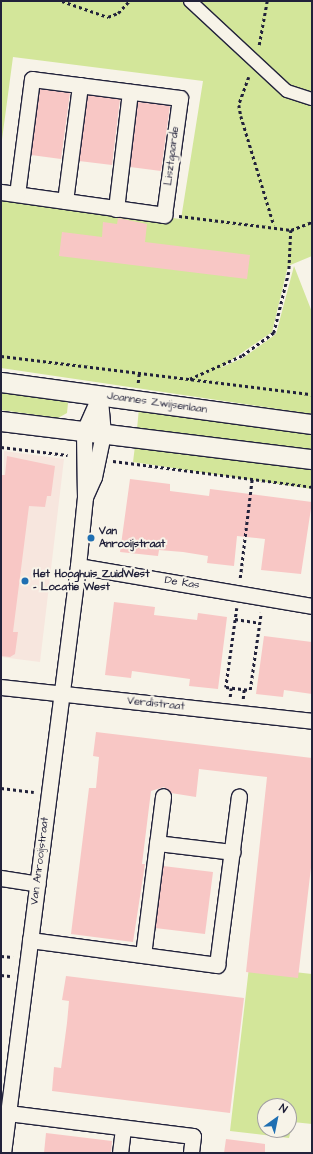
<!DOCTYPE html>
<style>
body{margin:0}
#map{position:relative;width:313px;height:1154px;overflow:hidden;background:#f7f3e8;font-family:"Architects Daughter",sans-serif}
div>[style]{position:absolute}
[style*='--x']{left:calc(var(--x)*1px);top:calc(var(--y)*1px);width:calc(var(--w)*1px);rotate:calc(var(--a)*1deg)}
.built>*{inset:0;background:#f7e6de}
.green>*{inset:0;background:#d3e69a}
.building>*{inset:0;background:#f8c7c5}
.path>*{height:2.5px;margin-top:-1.25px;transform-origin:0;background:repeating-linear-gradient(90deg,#22223b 0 3px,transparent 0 6px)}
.roads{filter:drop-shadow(1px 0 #22223b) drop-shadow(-1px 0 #22223b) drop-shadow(0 1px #22223b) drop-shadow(0 -1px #22223b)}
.pedestrian>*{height:12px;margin:-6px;padding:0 6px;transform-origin:6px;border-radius:6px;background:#f7f3e8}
.minor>*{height:15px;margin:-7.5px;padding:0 7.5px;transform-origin:7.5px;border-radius:7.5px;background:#f7f3e8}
.tertiary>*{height:19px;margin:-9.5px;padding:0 9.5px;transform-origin:9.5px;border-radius:9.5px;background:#f7f3e8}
.dots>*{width:11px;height:11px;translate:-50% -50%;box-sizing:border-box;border:2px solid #f7f3e8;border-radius:50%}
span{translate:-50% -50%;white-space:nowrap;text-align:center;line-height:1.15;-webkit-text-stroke:4px #f7f3e8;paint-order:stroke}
.street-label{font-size:11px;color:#22223b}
.poi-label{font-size:11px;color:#22223b;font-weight:700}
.left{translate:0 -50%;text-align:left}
.frame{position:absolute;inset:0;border:2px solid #22223b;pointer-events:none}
.north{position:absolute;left:257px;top:1098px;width:40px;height:40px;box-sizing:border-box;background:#f7f3e8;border:1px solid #a29fa3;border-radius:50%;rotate:33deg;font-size:11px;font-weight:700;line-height:16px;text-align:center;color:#22223b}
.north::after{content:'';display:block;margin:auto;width:14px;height:18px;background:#1f6fb2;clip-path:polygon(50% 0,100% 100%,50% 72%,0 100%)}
</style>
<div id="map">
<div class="built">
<i style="clip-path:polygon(4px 451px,64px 459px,40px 662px,1px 657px)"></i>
</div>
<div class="green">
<i style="clip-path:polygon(1px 1px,312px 1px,312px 256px,288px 266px,272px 332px,220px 368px,243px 358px,276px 334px,294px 266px,312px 312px,312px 414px,1px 368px,1px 197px,181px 219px,203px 81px,13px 57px,1px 147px)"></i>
<i style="clip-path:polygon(1px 393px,62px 398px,68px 403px,67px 413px,58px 418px,1px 410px)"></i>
<i style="clip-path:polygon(139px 408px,312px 430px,312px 451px,137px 429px)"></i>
<i style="clip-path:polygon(135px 446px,312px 469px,312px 489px,133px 462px)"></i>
<i style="clip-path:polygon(evenodd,249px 967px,312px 974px,312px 1124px,293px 1122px,289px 1138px,230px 1131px,249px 967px,265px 1106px,289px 1106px,289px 1130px,265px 1130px,265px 1106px)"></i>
</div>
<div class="building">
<i style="clip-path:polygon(40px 89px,70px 93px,61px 159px,31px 155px)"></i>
<i style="clip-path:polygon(88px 95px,120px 99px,112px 165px,79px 161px)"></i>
<i style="clip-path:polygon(138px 102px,170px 106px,161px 171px,130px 167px)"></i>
<i style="clip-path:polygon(118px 218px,147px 224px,145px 242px,250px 255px,247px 279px,59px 256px,62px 232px,102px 237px,103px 222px,117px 224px)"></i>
<i style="clip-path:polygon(7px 456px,55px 466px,51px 496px,47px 496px,45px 507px,29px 506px,13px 632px,18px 632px,15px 654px,10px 657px,1px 656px,1px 475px,5px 475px)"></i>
<i style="clip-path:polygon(130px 479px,170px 484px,170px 491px,209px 496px,210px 489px,312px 502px,301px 574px,261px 570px,265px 539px,237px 536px,234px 566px,207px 563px,208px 556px,183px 552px,159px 550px,158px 556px,120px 552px)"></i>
<i style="clip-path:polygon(114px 602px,155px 607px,154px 615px,197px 620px,198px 613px,227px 617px,218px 689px,189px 686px,190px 679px,132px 671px,131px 678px,105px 675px)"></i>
<i style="clip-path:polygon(264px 636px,312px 642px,312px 694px,284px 690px,283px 697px,256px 694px)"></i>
<i style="clip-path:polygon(96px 732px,312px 758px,312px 859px,298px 978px,246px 972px,267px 777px,199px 769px,196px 797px,171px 793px,164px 787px,151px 791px,142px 864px,145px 864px,133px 942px,71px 934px,89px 788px,96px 788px,99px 757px,93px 756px)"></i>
<i style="clip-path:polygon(163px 866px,213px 872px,205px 934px,155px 928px)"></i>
<i style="clip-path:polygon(66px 976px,244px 998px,230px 1113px,52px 1091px,54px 1067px,61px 1068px,67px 1023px,69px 1001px,62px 1000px)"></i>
<i style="clip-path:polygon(46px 1133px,112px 1141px,111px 1153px,44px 1153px)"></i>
<i style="clip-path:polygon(226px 1139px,265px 1144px,265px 1153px,224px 1153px)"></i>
</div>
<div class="path">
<i style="--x:62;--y:1;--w:49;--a:19.2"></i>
<i style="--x:108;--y:17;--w:11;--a:-22"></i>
<i style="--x:118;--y:13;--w:16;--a:-47"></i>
<i style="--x:259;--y:45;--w:45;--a:-79.7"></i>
<i style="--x:249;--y:77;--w:30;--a:110"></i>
<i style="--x:239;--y:105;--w:11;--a:80"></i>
<i style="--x:241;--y:116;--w:114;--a:73.2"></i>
<i style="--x:179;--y:216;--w:113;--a:7.1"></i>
<i style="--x:291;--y:230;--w:42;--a:92.7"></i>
<i style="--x:289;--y:272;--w:63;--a:103.8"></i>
<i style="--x:274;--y:333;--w:39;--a:144"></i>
<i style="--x:242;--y:356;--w:59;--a:156"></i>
<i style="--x:291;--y:230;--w:22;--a:-21"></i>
<i style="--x:1;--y:356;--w:313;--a:7"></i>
<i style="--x:138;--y:383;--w:10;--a:-84"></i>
<i style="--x:1;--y:447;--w:67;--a:6.8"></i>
<i style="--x:113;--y:461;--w:201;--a:7.4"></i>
<i style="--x:240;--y:578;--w:100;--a:-83.1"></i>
<i style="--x:237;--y:608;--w:80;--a:97.9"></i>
<i style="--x:226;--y:687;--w:24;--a:7"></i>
<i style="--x:250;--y:690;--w:78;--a:-81.9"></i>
<i style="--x:235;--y:619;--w:25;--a:9"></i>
<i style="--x:230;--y:697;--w:9;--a:-84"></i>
<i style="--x:243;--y:699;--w:10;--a:-84"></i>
<i style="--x:1;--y:788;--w:33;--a:7"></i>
<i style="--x:1;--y:956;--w:12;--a:5"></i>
<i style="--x:1;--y:975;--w:9;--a:6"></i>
</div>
<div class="roads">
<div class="pedestrian">
<i style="--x:190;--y:1;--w:132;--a:42.9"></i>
<i style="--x:287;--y:91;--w:26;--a:18"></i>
</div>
<div class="minor">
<i style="--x:1;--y:192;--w:165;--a:8"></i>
<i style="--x:164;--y:215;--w:118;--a:-82.2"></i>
<i style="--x:180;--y:98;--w:149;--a:-172.7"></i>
<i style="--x:32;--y:79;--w:116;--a:97.4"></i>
<i style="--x:65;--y:201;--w:117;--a:-82.6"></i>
<i style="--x:116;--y:209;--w:118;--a:-83.2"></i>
<i style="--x:85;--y:497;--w:22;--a:-66"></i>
<i style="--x:94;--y:477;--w:44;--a:-78.2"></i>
<i style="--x:103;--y:434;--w:37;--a:-95"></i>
<i style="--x:78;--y:566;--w:237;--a:9.7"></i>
<i style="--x:1;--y:687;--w:313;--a:6.2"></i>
<i style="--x:157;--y:843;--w:76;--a:6.8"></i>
<i style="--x:1;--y:878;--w:37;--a:9"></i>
<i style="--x:30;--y:940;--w:189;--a:7.6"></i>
<i style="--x:217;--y:965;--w:170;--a:-82.6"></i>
<i style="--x:143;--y:955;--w:160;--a:-82.8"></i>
<i style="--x:8;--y:1113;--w:186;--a:7.1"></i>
<i style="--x:193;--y:1136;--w:17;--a:97"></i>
<i style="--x:3;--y:1153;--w:592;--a:-82.72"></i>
<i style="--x:78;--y:566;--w:69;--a:-84.2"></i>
<i style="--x:85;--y:497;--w:66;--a:-90.9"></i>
<i style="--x:84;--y:431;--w:39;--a:-66"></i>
<i style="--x:120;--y:1153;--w:25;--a:-83"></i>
</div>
<div class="tertiary">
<i style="--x:1;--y:382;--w:314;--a:7.7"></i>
<i style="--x:1;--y:421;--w:313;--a:7"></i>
</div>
</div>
<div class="dots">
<i style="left:91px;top:538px;background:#1f6fb2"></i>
<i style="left:25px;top:581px;background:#1f6fb2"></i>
</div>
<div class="street-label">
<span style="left:172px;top:156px;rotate:-83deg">Lisztgaarde</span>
<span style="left:157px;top:403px;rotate:8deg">Joannes Zwijsenlaan</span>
<span style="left:182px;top:583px;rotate:9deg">De Kas</span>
<span style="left:156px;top:704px;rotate:6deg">Verdistraat</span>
<span style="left:40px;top:861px;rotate:-83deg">Van Anrooijstraat</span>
</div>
<div class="poi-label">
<span class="left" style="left:99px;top:538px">Van<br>Anrooijstraat</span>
<span class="left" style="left:33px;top:581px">Het Hooghuis ZuidWest<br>- Locatie West</span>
</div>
<div class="frame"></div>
<div class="north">N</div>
</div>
